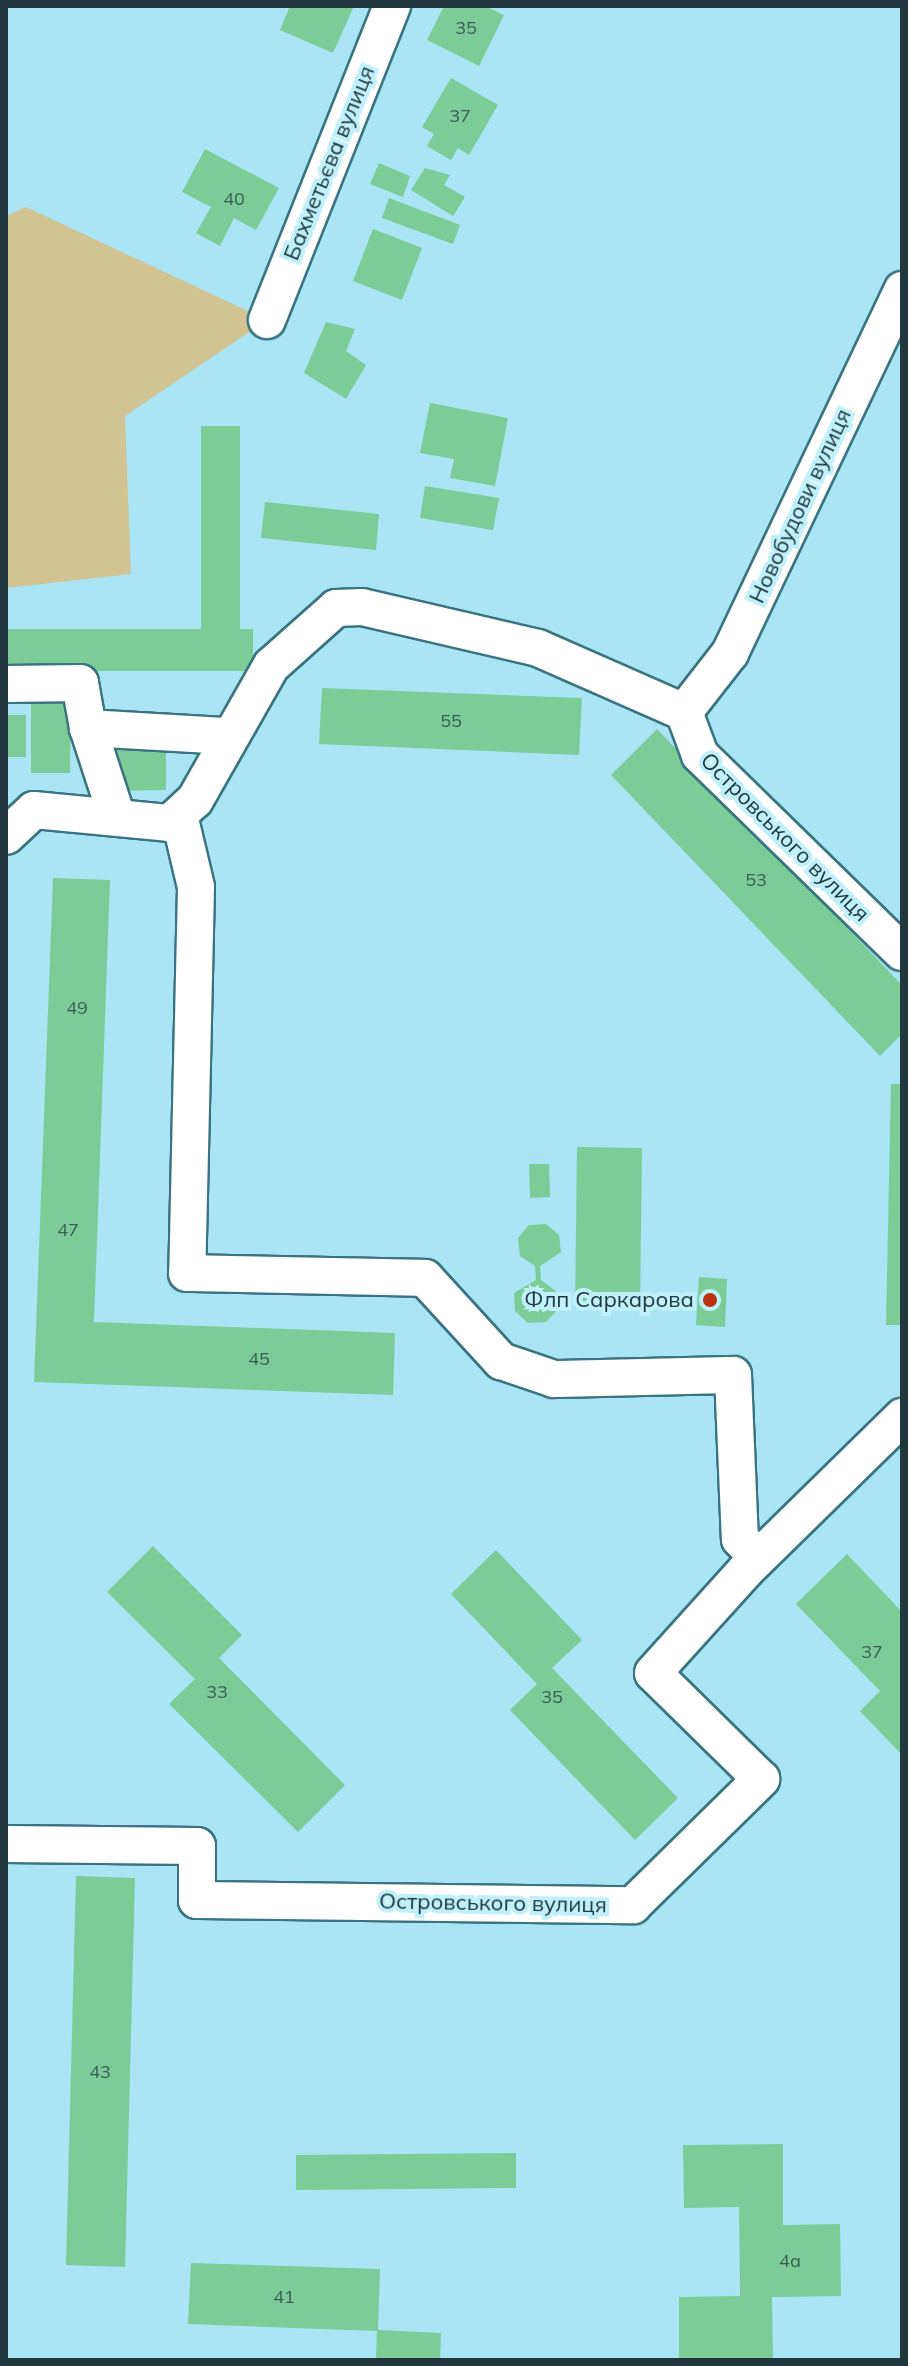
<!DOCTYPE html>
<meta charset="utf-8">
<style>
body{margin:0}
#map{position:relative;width:908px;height:2366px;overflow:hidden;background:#a9e5f4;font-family:Mulish,sans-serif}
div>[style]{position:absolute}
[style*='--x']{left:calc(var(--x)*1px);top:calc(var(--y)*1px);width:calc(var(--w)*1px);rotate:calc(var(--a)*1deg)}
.green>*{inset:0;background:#d1c392}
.building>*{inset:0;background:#7bcc97}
.roads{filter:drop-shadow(2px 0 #3a7481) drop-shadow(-2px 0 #3a7481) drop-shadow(0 2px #3a7481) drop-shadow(0 -2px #3a7481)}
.minor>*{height:36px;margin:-18px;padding:0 18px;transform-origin:18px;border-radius:18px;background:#fff}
.dots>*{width:22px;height:22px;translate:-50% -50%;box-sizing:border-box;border:4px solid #c0f0fc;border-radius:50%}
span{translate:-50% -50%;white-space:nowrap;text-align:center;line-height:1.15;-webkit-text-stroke:8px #c0f0fc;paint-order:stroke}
.number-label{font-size:18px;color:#375d54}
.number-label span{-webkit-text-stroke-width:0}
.street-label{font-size:22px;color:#20383e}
.poi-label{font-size:22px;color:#20383e}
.right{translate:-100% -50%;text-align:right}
.frame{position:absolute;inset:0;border:8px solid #20383e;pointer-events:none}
</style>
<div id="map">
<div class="green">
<i style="clip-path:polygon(26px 207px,267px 320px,125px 416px,131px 574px,6px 588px,6px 216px)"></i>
</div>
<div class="building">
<i style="clip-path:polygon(290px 6px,354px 6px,333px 53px,280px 30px)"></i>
<i style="clip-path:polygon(444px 6px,485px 6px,504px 15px,479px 66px,427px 40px)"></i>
<i style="clip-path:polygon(451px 78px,498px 105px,469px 155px,458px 148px,451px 160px,427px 146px,434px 134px,422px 127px)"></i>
<i style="clip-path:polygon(205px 149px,279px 188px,256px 230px,234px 218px,220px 246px,196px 233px,211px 207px,182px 192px)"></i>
<i style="clip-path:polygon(379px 163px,410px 176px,403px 197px,370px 184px)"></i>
<i style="clip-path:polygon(425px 168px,450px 175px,444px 185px,465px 197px,453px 216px,411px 190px)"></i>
<i style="clip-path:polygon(389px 198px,460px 225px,453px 244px,382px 218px)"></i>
<i style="clip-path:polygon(373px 229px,422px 248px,402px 300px,353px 281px)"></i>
<i style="clip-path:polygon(326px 322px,355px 329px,346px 351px,366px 365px,346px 399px,304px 373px)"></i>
<i style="clip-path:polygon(430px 403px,508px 418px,495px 486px,450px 478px,454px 459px,420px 453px)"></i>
<i style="clip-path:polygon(201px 426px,240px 426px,240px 629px,253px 629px,253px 671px,6px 671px,6px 629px,201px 629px)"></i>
<i style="clip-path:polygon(425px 486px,499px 498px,493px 530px,420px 518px)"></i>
<i style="clip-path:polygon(265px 502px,379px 514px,376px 550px,261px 538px)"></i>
<i style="clip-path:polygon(322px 688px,582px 698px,579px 755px,319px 744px)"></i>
<i style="clip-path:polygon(31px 696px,71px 696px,70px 773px,31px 773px)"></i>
<i style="clip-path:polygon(6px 715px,26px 715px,26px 757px,6px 757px)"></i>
<i style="clip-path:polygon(657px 729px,902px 985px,902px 1034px,880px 1056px,611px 775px)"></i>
<i style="clip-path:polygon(114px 749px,166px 749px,166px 790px,114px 791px)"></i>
<i style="clip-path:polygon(53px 878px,110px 880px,94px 1322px,395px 1333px,393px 1395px,34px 1382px)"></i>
<i style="clip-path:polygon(891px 1084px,902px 1084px,902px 1325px,886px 1325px)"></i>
<i style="clip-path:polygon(577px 1147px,642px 1148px,640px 1309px,575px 1308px)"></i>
<i style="clip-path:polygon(529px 1164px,549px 1164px,550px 1197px,530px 1198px)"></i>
<i style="clip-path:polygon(546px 1224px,559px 1235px,561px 1252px,540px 1266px,541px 1280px,557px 1292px,558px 1309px,546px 1322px,528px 1323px,515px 1311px,514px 1293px,536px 1280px,535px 1266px,520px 1256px,518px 1238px,529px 1225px)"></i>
<i style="clip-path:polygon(699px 1277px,727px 1279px,725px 1327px,696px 1325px)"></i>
<i style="clip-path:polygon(153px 1546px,242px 1635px,219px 1658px,345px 1785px,298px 1832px,169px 1704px,195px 1679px,107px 1592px)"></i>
<i style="clip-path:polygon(496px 1550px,582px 1640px,552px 1668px,678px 1798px,635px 1840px,510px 1710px,537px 1684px,451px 1594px)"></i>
<i style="clip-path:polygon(847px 1554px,902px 1612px,902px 1755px,860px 1711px,880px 1691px,796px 1604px)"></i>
<i style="clip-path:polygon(76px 1876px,135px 1878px,125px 2267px,66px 2265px)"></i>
<i style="clip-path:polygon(783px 2144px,783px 2225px,840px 2224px,841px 2296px,772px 2297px,773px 2360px,679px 2360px,679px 2297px,740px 2296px,739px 2207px,684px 2208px,683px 2145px)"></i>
<i style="clip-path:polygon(516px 2153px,516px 2188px,296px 2190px,296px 2155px)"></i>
<i style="clip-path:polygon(191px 2263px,380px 2269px,378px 2330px,441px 2333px,440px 2360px,376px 2360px,377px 2331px,188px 2324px)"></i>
</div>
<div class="roads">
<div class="minor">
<i style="--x:267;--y:320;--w:338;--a:-68.3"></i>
<i style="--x:6;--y:684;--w:74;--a:-0.8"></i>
<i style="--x:80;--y:683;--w:46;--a:79.9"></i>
<i style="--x:684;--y:712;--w:75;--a:-52.1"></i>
<i style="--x:730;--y:653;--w:402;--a:-64.6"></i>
<i style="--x:116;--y:814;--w:90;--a:-108"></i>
<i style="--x:88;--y:728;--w:140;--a:3.3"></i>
<i style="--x:179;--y:815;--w:74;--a:76.7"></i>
<i style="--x:196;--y:887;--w:386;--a:91.3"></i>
<i style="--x:187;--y:1273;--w:238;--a:1.2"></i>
<i style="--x:425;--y:1278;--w:113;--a:47.5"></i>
<i style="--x:501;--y:1361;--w:56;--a:18.8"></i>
<i style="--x:554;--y:1379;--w:179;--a:-1.3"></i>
<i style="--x:733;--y:1375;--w:164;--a:87.6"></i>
<i style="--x:740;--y:1539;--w:25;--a:45"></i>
<i style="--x:6;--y:836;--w:38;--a:-43"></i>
<i style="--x:34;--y:810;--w:137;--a:5.5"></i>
<i style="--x:170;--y:823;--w:34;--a:-43"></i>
<i style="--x:195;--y:800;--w:154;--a:-60.4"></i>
<i style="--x:271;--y:666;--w:87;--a:-41.7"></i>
<i style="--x:336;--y:608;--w:26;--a:-2"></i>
<i style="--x:362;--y:607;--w:181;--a:13.1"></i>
<i style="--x:538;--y:648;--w:159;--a:23.7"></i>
<i style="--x:684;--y:712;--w:46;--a:69.6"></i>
<i style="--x:700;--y:755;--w:282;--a:44.3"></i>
<i style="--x:6;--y:1844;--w:191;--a:0.6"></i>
<i style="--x:197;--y:1846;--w:54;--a:90"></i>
<i style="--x:197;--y:1900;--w:436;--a:0.7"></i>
<i style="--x:633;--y:1905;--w:180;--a:-44.5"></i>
<i style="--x:761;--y:1779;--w:151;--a:-135.5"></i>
<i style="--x:653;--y:1673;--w:139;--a:-47.9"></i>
<i style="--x:746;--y:1570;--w:219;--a:-44.4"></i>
</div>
</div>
<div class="dots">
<i style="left:710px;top:1300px;background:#bb310c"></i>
</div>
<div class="number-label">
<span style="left:466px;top:28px">35</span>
<span style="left:460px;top:116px">37</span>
<span style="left:234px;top:199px">40</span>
<span style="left:451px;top:721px">55</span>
<span style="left:756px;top:880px">53</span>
<span style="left:77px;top:1008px">49</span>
<span style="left:68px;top:1230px">47</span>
<span style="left:259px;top:1359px">45</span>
<span style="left:872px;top:1652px">37</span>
<span style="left:217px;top:1692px">33</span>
<span style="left:552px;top:1697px">35</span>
<span style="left:100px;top:2072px">43</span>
<span style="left:790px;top:2261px">4а</span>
<span style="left:284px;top:2297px">41</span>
</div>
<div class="street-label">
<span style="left:329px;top:163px;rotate:-68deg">Бахметьєва вулиця</span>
<span style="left:800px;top:506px;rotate:-65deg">Новобудови вулиця</span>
<span style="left:785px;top:837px;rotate:45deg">Островського вулиця</span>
<span style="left:493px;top:1903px;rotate:1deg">Островського вулиця</span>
</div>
<div class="poi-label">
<span class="right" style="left:694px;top:1300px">Флп Саркарова</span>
</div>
<div class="frame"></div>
</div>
